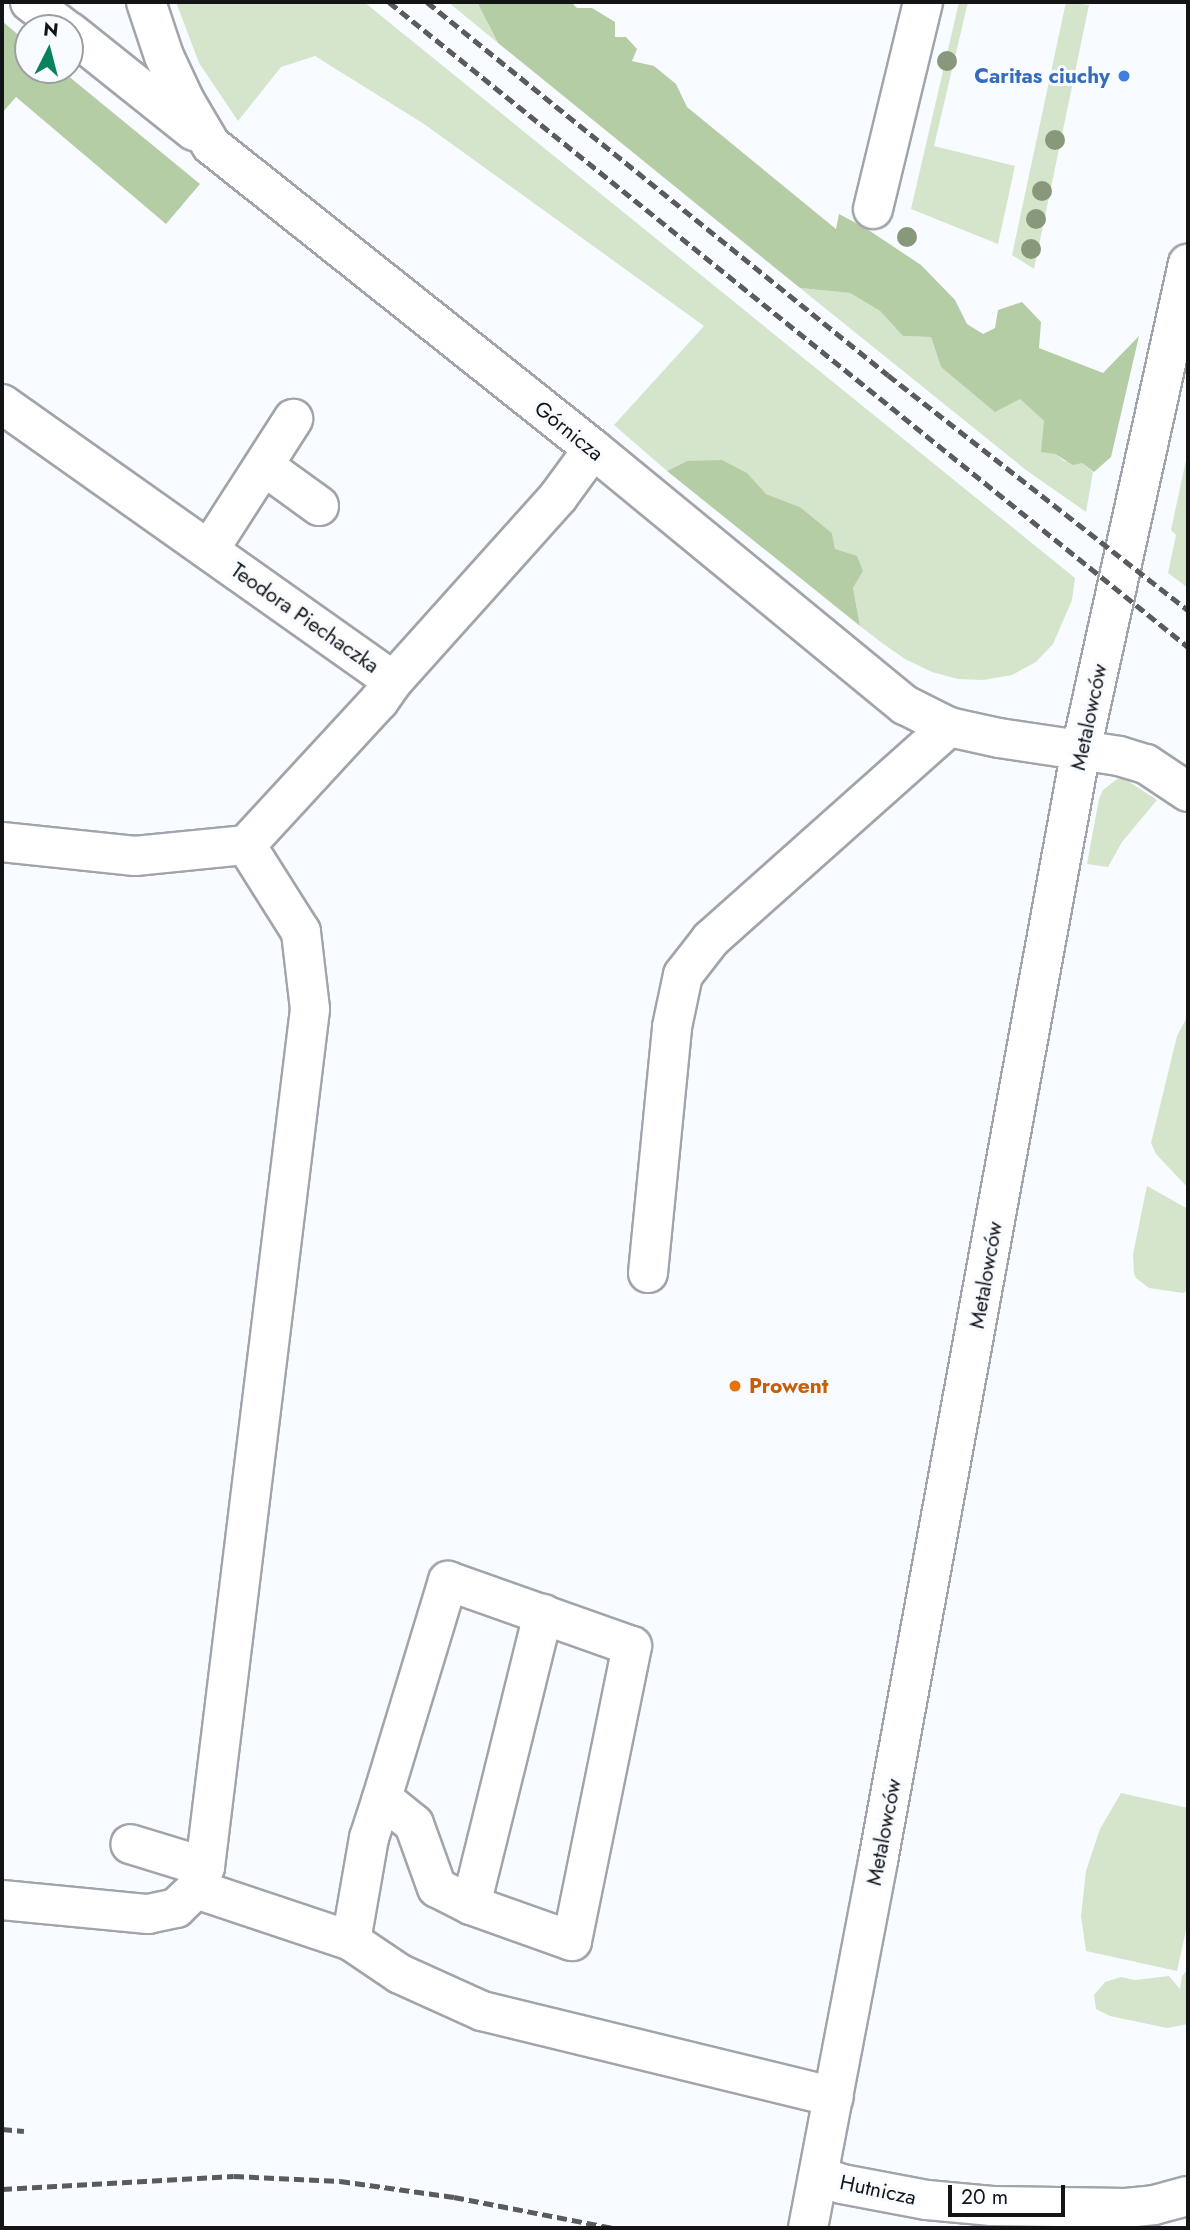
<!DOCTYPE html>
<meta charset="utf-8">
<style>
body{margin:0}
#map{position:relative;width:1190px;height:2230px;overflow:hidden;background:#f8fbff;font-family:Jost,sans-serif}
div>[style]{position:absolute}
[style*='--x']{left:calc(var(--x)*1px);top:calc(var(--y)*1px);width:calc(var(--w)*1px);rotate:calc(var(--a)*1deg)}
.green>*{inset:0;background:#d5e5cb}
.forest>*{inset:0;background:#b5cda4}
.roads{filter:drop-shadow(2px 0 #a1a5ab) drop-shadow(-2px 0 #a1a5ab) drop-shadow(0 2px #a1a5ab) drop-shadow(0 -2px #a1a5ab)}
.minor>*{height:38px;margin:-19px;padding:0 19px;transform-origin:19px;border-radius:19px;background:#fff}
.rail>*{height:5px;margin-top:-2.5px;transform-origin:0;background:repeating-linear-gradient(90deg,#595b5e 0 10px,transparent 0 15px)}
.trees>*{width:20px;height:20px;margin:-10px;border-radius:50%;background:#87997a}
.dots>*{width:19px;height:19px;translate:-50% -50%;box-sizing:border-box;border:4px solid #f8fbff;border-radius:50%}
span{translate:-50% -50%;white-space:nowrap;text-align:center;line-height:1.15;-webkit-text-stroke:6px #f8fbff;paint-order:stroke}
.shop-label{font-size:21px;color:#366cbe;font-weight:700}
.right{translate:-100% -50%;text-align:right}
.street-label{font-size:21px;color:#121416}
.food-label{font-size:21px;color:#c56008;font-weight:700}
.left{translate:0 -50%;text-align:left}
.frame{position:absolute;inset:0;border:4px solid #121416;pointer-events:none}
.north{position:absolute;left:14px;top:14px;width:70px;height:70px;box-sizing:border-box;background:#f8fbff;border:2px solid #9c9fa2;border-radius:50%;rotate:6deg;font-size:19px;font-weight:700;line-height:28px;text-align:center;color:#121416}
.north::after{content:'';display:block;margin:auto;width:24px;height:32px;background:#0a8160;clip-path:polygon(50% 0,100% 100%,50% 72%,0 100%)}
.scale{position:absolute;left:948px;top:2185px;width:117px;height:32px;box-sizing:border-box;border:4px solid #121416;border-top:0;padding-left:9px;font-size:21px;line-height:24px;white-space:nowrap;color:#121416;-webkit-text-stroke:5px #f8fbff;paint-order:stroke}
</style>
<div id="map">
<div class="green">
<i style="clip-path:polygon(176px 2px,364px 2px,1075px 578px,1072px 600px,1053px 644px,1036px 662px,1012px 675px,983px 680px,958px 679px,932px 672px,905px 659px,882px 643px,860px 626px,853px 588px,863px 571px,835px 549px,832px 533px,800px 507px,766px 494px,747px 474px,687px 461px,667px 471px,614px 425px,704px 326px,424px 124px,315px 56px,281px 67px,238px 121px,199px 63px)"></i>
<i style="clip-path:polygon(448px 2px,477px 2px,498px 43px)"></i>
<i style="clip-path:polygon(959px 2px,968px 2px,934px 146px,1015px 166px,998px 244px,911px 209px)"></i>
<i style="clip-path:polygon(1066px 2px,1089px 5px,1034px 269px,1012px 255px)"></i>
<i style="clip-path:polygon(800px 288px,850px 293px,880px 311px,903px 336px,931px 337px,941px 367px,1020px 399px,1044px 421px,1055px 454px,1064px 461px,1082px 463px,1093px 472px,1086px 512px,1026px 470px)"></i>
<i style="clip-path:polygon(1188px 451px,1188px 588px,1168px 573px,1176px 535px,1171px 530px)"></i>
<i style="clip-path:polygon(1117px 779px,1125px 779px,1157px 800px,1122px 842px,1108px 867px,1087px 864px,1099px 799px,1103px 790px)"></i>
<i style="clip-path:polygon(1188px 1015px,1188px 1188px,1156px 1154px,1151px 1143px,1177px 1036px)"></i>
<i style="clip-path:polygon(1147px 1186px,1188px 1209px,1188px 1290px,1183px 1293px,1149px 1288px,1136px 1278px,1134px 1273px,1133px 1254px)"></i>
<i style="clip-path:polygon(1121px 1793px,1188px 1808px,1188px 1921px,1177px 1971px,1086px 1951px,1081px 1916px,1086px 1871px,1100px 1829px)"></i>
<i style="clip-path:polygon(1188px 1969px,1188px 2024px,1167px 2028px,1110px 2016px,1096px 2009px,1094px 1995px,1105px 1982px,1121px 1977px,1135px 1980px,1169px 1976px,1180px 1989px,1182px 1976px)"></i>
</div>
<div class="forest">
<i style="clip-path:polygon(477px 2px,571px 2px,577px 8px,592px 8px,615px 22px,615px 37px,626px 37px,637px 49px,632px 61px,654px 66px,676px 84px,687px 107px,836px 229px,839px 214px,867px 229px,921px 265px,955px 300px,967px 324px,983px 334px,995px 328px,998px 310px,1022px 302px,1041px 322px,1039px 348px,1103px 373px,1139px 336px,1111px 457px,1094px 472px,1082px 463px,1073px 465px,1055px 454px,1041px 452px,1044px 421px,1020px 399px,995px 412px,941px 367px,931px 337px,903px 336px,880px 311px,850px 293px,800px 288px,498px 43px)"></i>
<i style="clip-path:polygon(2px 21px,28px 43px,28px 70px,61px 70px,200px 184px,166px 224px,16px 97px,2px 113px)"></i>
<i style="clip-path:polygon(722px 460px,747px 473px,766px 494px,800px 507px,832px 533px,835px 549px,857px 556px,863px 571px,853px 588px,860px 626px,667px 471px,687px 461px)"></i>
</div>
<div class="roads">
<div class="minor">
<i style="--x:30;--y:2;--w:43;--a:37.4"></i>
<i style="--x:146;--y:2;--w:57;--a:71.6"></i>
<i style="--x:164;--y:56;--w:50;--a:65"></i>
<i style="--x:185;--y:101;--w:51;--a:59.4"></i>
<i style="--x:211;--y:145;--w:488;--a:38.5"></i>
<i style="--x:593;--y:449;--w:404;--a:39.4"></i>
<i style="--x:905;--y:705;--w:49;--a:26.6"></i>
<i style="--x:949;--y:727;--w:51;--a:12.4"></i>
<i style="--x:999;--y:738;--w:121;--a:8.5"></i>
<i style="--x:1119;--y:756;--w:28;--a:17"></i>
<i style="--x:1146;--y:764;--w:50;--a:33.7"></i>
<i style="--x:70;--y:32;--w:159;--a:38.6"></i>
<i style="--x:873;--y:209;--w:213;--a:-76.4"></i>
<i style="--x:2;--y:404;--w:479;--a:35.3"></i>
<i style="--x:393;--y:681;--w:247;--a:-48.1"></i>
<i style="--x:558;--y:497;--w:59;--a:-53.9"></i>
<i style="--x:264;--y:466;--w:68;--a:36"></i>
<i style="--x:209;--y:550;--w:156;--a:-57.3"></i>
<i style="--x:2;--y:842;--w:134;--a:6"></i>
<i style="--x:135;--y:856;--w:112;--a:-5.7"></i>
<i style="--x:246;--y:845;--w:196;--a:-47.3"></i>
<i style="--x:379;--y:701;--w:24;--a:-55"></i>
<i style="--x:648;--y:1273;--w:247;--a:-84.4"></i>
<i style="--x:672;--y:1027;--w:53;--a:-78.1"></i>
<i style="--x:683;--y:975;--w:46;--a:-52.1"></i>
<i style="--x:711;--y:939;--w:319;--a:-41.7"></i>
<i style="--x:205;--y:1867;--w:864;--a:-83.02"></i>
<i style="--x:310;--y:1009;--w:78;--a:-96.7"></i>
<i style="--x:301;--y:932;--w:103;--a:-122.3"></i>
<i style="--x:196;--y:1889;--w:163;--a:18.5"></i>
<i style="--x:351;--y:1941;--w:59;--a:34"></i>
<i style="--x:400;--y:1974;--w:90;--a:24.3"></i>
<i style="--x:482;--y:2011;--w:362;--a:13.7"></i>
<i style="--x:2;--y:1900;--w:147;--a:5.5"></i>
<i style="--x:148;--y:1914;--w:29;--a:-12"></i>
<i style="--x:176;--y:1908;--w:28;--a:-44"></i>
<i style="--x:196;--y:1889;--w:24;--a:-68"></i>
<i style="--x:205;--y:1867;--w:78;--a:-163"></i>
<i style="--x:471;--y:1905;--w:300;--a:-76.1"></i>
<i style="--x:351;--y:1941;--w:105;--a:-80.1"></i>
<i style="--x:369;--y:1838;--w:42;--a:-72"></i>
<i style="--x:382;--y:1798;--w:227;--a:-73.1"></i>
<i style="--x:448;--y:1581;--w:195;--a:19.5"></i>
<i style="--x:632;--y:1646;--w:301;--a:101.5"></i>
<i style="--x:572;--y:1941;--w:107;--a:-160.4"></i>
<i style="--x:471;--y:1905;--w:38;--a:-153"></i>
<i style="--x:437;--y:1888;--w:68;--a:-109.8"></i>
<i style="--x:414;--y:1824;--w:41;--a:-140.9"></i>
<i style="--x:820;--y:2176;--w:23;--a:20"></i>
<i style="--x:842;--y:2184;--w:86;--a:10.7"></i>
<i style="--x:927;--y:2200;--w:65;--a:5.3"></i>
<i style="--x:992;--y:2206;--w:134;--a:0.9"></i>
<i style="--x:1126;--y:2208;--w:28;--a:-6"></i>
<i style="--x:1154;--y:2205;--w:35;--a:-15"></i>
<i style="--x:808;--y:2228;--w:374;--a:-79.2"></i>
<i style="--x:878;--y:1861;--w:1129;--a:-79.65"></i>
<i style="--x:1081;--y:750;--w:498;--a:-77.6"></i>
</div>
</div>
<div class="rail">
<i style="--x:389;--y:2;--w:1027;--a:38.91"></i>
<i style="--x:427;--y:2;--w:593;--a:38.98"></i>
<i style="--x:888;--y:375;--w:381;--a:38.1"></i>
<i style="--x:2;--y:2129;--w:22;--a:5"></i>
<i style="--x:2;--y:2189;--w:232;--a:-3.2"></i>
<i style="--x:234;--y:2176;--w:106;--a:2.7"></i>
<i style="--x:340;--y:2181;--w:115;--a:8"></i>
<i style="--x:454;--y:2197;--w:163;--a:11"></i>
</div>
<div class="trees">
<i style="left:947px;top:61px"></i>
<i style="left:1055px;top:140px"></i>
<i style="left:1042px;top:191px"></i>
<i style="left:1036px;top:219px"></i>
<i style="left:907px;top:237px"></i>
<i style="left:1031px;top:249px"></i>
</div>
<div class="dots">
<i style="left:1124px;top:76px;background:#3f7fe0"></i>
<i style="left:735px;top:1386px;background:#e8710a"></i>
</div>
<div class="shop-label">
<span class="right" style="left:1110px;top:76px">Caritas ciuchy</span>
</div>
<div class="street-label">
<span style="left:569px;top:431px;rotate:39deg">Górnicza</span>
<span style="left:305px;top:618px;rotate:35deg">Teodora Piechaczka</span>
<span style="left:1089px;top:717px;rotate:-78deg">Metalowców</span>
<span style="left:986px;top:1275px;rotate:-80deg">Metalowców</span>
<span style="left:884px;top:1832px;rotate:-79deg">Metalowców</span>
<span style="left:878px;top:2190px;rotate:12deg">Hutnicza</span>
</div>
<div class="food-label">
<span class="left" style="left:749px;top:1386px">Prowent</span>
</div>
<div class="frame"></div>
<div class="north">N</div>
<div class="scale">20 m</div>
</div>
